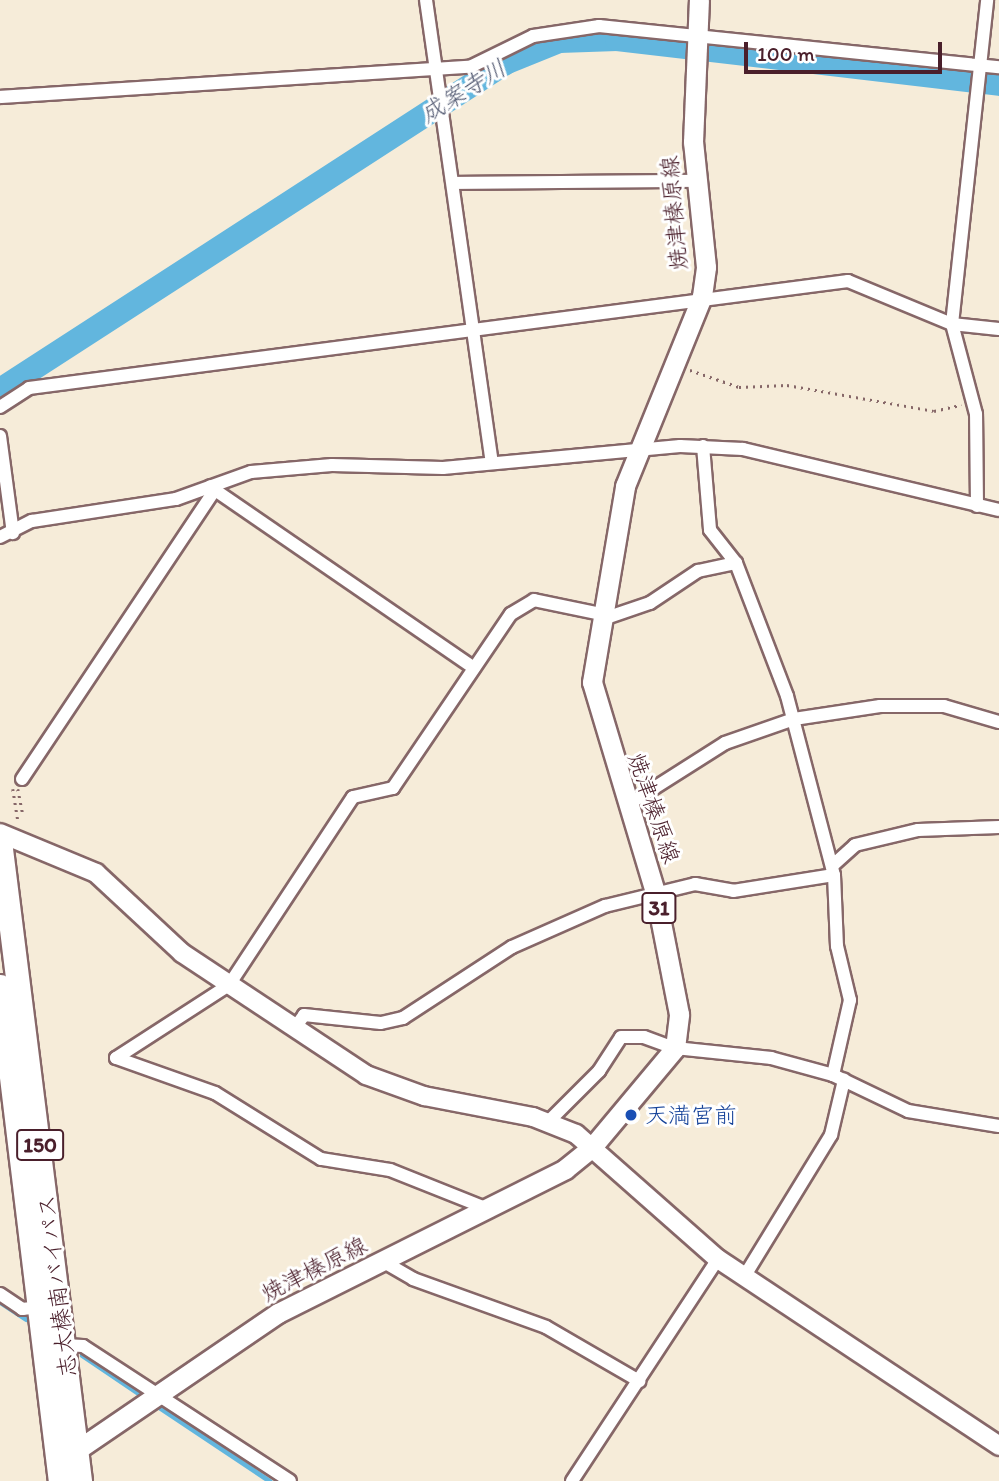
<!DOCTYPE html>
<meta charset="utf-8">
<style>
body{margin:0}
#map{position:relative;width:999px;height:1481px;overflow:hidden;background:#f6ecd9;font-family:Itim,"Klee One",sans-serif}
div>[style]{position:absolute}
[style*='--x']{left:calc(var(--x)*1px);top:calc(var(--y)*1px);width:calc(var(--w)*1px);rotate:calc(var(--a)*1deg)}
.stream>*{height:4.5px;margin:-2.25px;padding:0 2.25px;transform-origin:2.25px;border-radius:2.25px;background:#62b6de}
.river>*{height:24px;margin:-12px;padding:0 12px;transform-origin:12px;border-radius:12px;background:#62b6de}
.path>*{height:2.5px;margin-top:-1.25px;transform-origin:0;background:repeating-linear-gradient(90deg,#866768 0 2px,transparent 0 7px)}
.roads{filter:drop-shadow(2px 0 #866768) drop-shadow(-2px 0 #866768) drop-shadow(0 2px #866768) drop-shadow(0 -2px #866768)}
.street>*{height:12px;margin:-6px;padding:0 6px;transform-origin:6px;border-radius:6px;background:#fff}
.secondary>*{height:18px;margin:-9px;padding:0 9px;transform-origin:9px;border-radius:9px;background:#fff}
.primary>*{height:19px;margin:-9.5px;padding:0 9.5px;transform-origin:9.5px;border-radius:9.5px;background:#fff}
.highway>*{height:23px;margin:-11.5px;padding:0 11.5px;transform-origin:11.5px;border-radius:11.5px;background:#fff}
.dots>*{width:19px;height:19px;translate:-50% -50%;box-sizing:border-box;border:4px solid #fff;border-radius:50%}
span{translate:-50% -50%;white-space:nowrap;text-align:center;line-height:1.15;-webkit-text-stroke:6px #fff;paint-order:stroke}
.shield-label span{padding:2px 5px;background:#fff;border:2px solid;border-radius:5px;-webkit-text-stroke-width:0}
.shield-label{font-size:21px;color:#4a1f2b;font-weight:700}
.street-label{font-size:23px;color:#4a1f2b}
.transit-label{font-size:23px;color:#164399}
.left{translate:0 -50%;text-align:left}
.water-label{font-size:24px;color:#545b73;font-style:italic}
.scale{position:absolute;left:744px;top:42px;width:198px;height:32px;box-sizing:border-box;border:4px solid #4a1f2b;border-top:0;padding-left:9px;font-size:21px;line-height:24px;white-space:nowrap;color:#4a1f2b;-webkit-text-stroke:5px #fff;paint-order:stroke}
</style>
<div id="map">
<div class="stream">
<i style="--x:0;--y:1302;--w:31;--a:33"></i>
<i style="--x:82;--y:1355;--w:71;--a:34.1"></i>
<i style="--x:159;--y:1407;--w:133;--a:33.7"></i>
</div>
<div class="river">
<i style="--x:0;--y:390;--w:604;--a:-32.9"></i>
<i style="--x:507;--y:62;--w:56;--a:-22"></i>
<i style="--x:559;--y:41;--w:58;--a:-2"></i>
<i style="--x:617;--y:39;--w:385;--a:6.7"></i>
</div>
<div class="path">
<i style="--x:690;--y:370;--w:52;--a:19.1"></i>
<i style="--x:739;--y:387;--w:48;--a:-2.4"></i>
<i style="--x:787;--y:385;--w:149;--a:10"></i>
<i style="--x:934;--y:411;--w:28;--a:-13"></i>
<i style="--x:13;--y:789;--w:31;--a:81"></i>
<i style="--x:18;--y:789;--w:25;--a:79"></i>
</div>
<div class="roads">
<div class="street">
<i style="--x:426;--y:0;--w:466;--a:81.9"></i>
<i style="--x:0;--y:97;--w:471;--a:-3.7"></i>
<i style="--x:470;--y:67;--w:70;--a:-26.2"></i>
<i style="--x:533;--y:36;--w:67;--a:-8.6"></i>
<i style="--x:599;--y:26;--w:402;--a:5.9"></i>
<i style="--x:454;--y:183;--w:243;--a:-0.5"></i>
<i style="--x:0;--y:407;--w:35;--a:-33"></i>
<i style="--x:29;--y:388;--w:826;--a:-7.44"></i>
<i style="--x:848;--y:281;--w:113;--a:22.5"></i>
<i style="--x:952;--y:324;--w:47;--a:6.1"></i>
<i style="--x:0;--y:436;--w:98;--a:82.4"></i>
<i style="--x:703;--y:446;--w:84;--a:85.2"></i>
<i style="--x:710;--y:530;--w:42;--a:51.8"></i>
<i style="--x:736;--y:563;--w:142;--a:69"></i>
<i style="--x:787;--y:696;--w:185;--a:75.3"></i>
<i style="--x:834;--y:875;--w:71;--a:87.6"></i>
<i style="--x:837;--y:946;--w:56;--a:76.5"></i>
<i style="--x:850;--y:1000;--w:77;--a:102.8"></i>
<i style="--x:215;--y:490;--w:314;--a:34.5"></i>
<i style="--x:977;--y:506;--w:92;--a:-90.6"></i>
<i style="--x:976;--y:414;--w:93;--a:-104.9"></i>
<i style="--x:952;--y:324;--w:326;--a:-83.8"></i>
<i style="--x:0;--y:537;--w:36;--a:-27"></i>
<i style="--x:32;--y:521;--w:146;--a:-8.7"></i>
<i style="--x:176;--y:499;--w:80;--a:-19.8"></i>
<i style="--x:251;--y:472;--w:81;--a:-4.9"></i>
<i style="--x:332;--y:465;--w:111;--a:1.5"></i>
<i style="--x:443;--y:468;--w:238;--a:-5.3"></i>
<i style="--x:680;--y:446;--w:63;--a:2.7"></i>
<i style="--x:743;--y:449;--w:263;--a:13.4"></i>
<i style="--x:600;--y:620;--w:53;--a:-18.8"></i>
<i style="--x:650;--y:603;--w:58;--a:-33.7"></i>
<i style="--x:698;--y:571;--w:39;--a:-12"></i>
<i style="--x:22;--y:779;--w:348;--a:-56.3"></i>
<i style="--x:215;--y:490;--w:6;--a:-141"></i>
<i style="--x:629;--y:804;--w:114;--a:-32.4"></i>
<i style="--x:725;--y:743;--w:73;--a:-19.2"></i>
<i style="--x:794;--y:719;--w:87;--a:-8.6"></i>
<i style="--x:880;--y:706;--w:64;--a:0"></i>
<i style="--x:944;--y:706;--w:57;--a:16.2"></i>
<i style="--x:832;--y:866;--w:31;--a:-42"></i>
<i style="--x:855;--y:845;--w:65;--a:-13.4"></i>
<i style="--x:918;--y:830;--w:81;--a:-2.1"></i>
<i style="--x:294;--y:1029;--w:17;--a:-54"></i>
<i style="--x:304;--y:1015;--w:77;--a:5.9"></i>
<i style="--x:381;--y:1023;--w:23;--a:-13"></i>
<i style="--x:403;--y:1018;--w:130;--a:-33.1"></i>
<i style="--x:512;--y:947;--w:102;--a:-23.8"></i>
<i style="--x:605;--y:906;--w:93;--a:-13.7"></i>
<i style="--x:695;--y:884;--w:39;--a:10"></i>
<i style="--x:733;--y:891;--w:102;--a:-9"></i>
<i style="--x:547;--y:1123;--w:74;--a:-45"></i>
<i style="--x:599;--y:1071;--w:40;--a:-57.1"></i>
<i style="--x:621;--y:1037;--w:23;--a:0"></i>
<i style="--x:644;--y:1037;--w:33;--a:20"></i>
<i style="--x:675;--y:1048;--w:97;--a:5.9"></i>
<i style="--x:771;--y:1058;--w:64;--a:15.3"></i>
<i style="--x:833;--y:1075;--w:83;--a:25.6"></i>
<i style="--x:908;--y:1111;--w:92;--a:9.4"></i>
<i style="--x:488;--y:1209;--w:105;--a:-158.3"></i>
<i style="--x:390;--y:1170;--w:70;--a:-170.9"></i>
<i style="--x:321;--y:1159;--w:125;--a:-148.1"></i>
<i style="--x:215;--y:1093;--w:105;--a:-160.5"></i>
<i style="--x:116;--y:1058;--w:135;--a:-32.9"></i>
<i style="--x:229;--y:985;--w:225;--a:-56.6"></i>
<i style="--x:353;--y:797;--w:41;--a:-12.7"></i>
<i style="--x:393;--y:788;--w:210;--a:-55.9"></i>
<i style="--x:511;--y:614;--w:27;--a:-31"></i>
<i style="--x:534;--y:600;--w:68;--a:11.8"></i>
<i style="--x:384;--y:1262;--w:34;--a:30"></i>
<i style="--x:413;--y:1279;--w:141;--a:19.8"></i>
<i style="--x:546;--y:1327;--w:108;--a:30.1"></i>
<i style="--x:744;--y:1277;--w:167;--a:-58.5"></i>
<i style="--x:831;--y:1135;--w:57;--a:-76.7"></i>
<i style="--x:0;--y:1294;--w:27;--a:34"></i>
<i style="--x:22;--y:1309;--w:19;--a:-6"></i>
<i style="--x:64;--y:1345;--w:19;--a:3"></i>
<i style="--x:83;--y:1346;--w:247;--a:33.1"></i>
<i style="--x:572;--y:1481;--w:266;--a:-56.7"></i>
</div>
<div class="secondary">
<i style="--x:0;--y:833;--w:104;--a:22.6"></i>
<i style="--x:96;--y:873;--w:117;--a:42.9"></i>
<i style="--x:182;--y:953;--w:221;--a:33.5"></i>
<i style="--x:366;--y:1075;--w:62;--a:19.9"></i>
<i style="--x:424;--y:1096;--w:111;--a:10.9"></i>
<i style="--x:533;--y:1117;--w:46;--a:21.6"></i>
<i style="--x:576;--y:1134;--w:189;--a:41.4"></i>
<i style="--x:718;--y:1259;--w:338;--a:33.6"></i>
</div>
<div class="primary">
<i style="--x:77;--y:1450;--w:243;--a:-34.3"></i>
<i style="--x:278;--y:1313;--w:321;--a:-26.6"></i>
<i style="--x:565;--y:1169;--w:36;--a:-39"></i>
<i style="--x:593;--y:1146;--w:128;--a:-50.1"></i>
<i style="--x:675;--y:1048;--w:34;--a:-83"></i>
<i style="--x:679;--y:1014;--w:124;--a:-101.1"></i>
<i style="--x:655;--y:892;--w:219;--a:-106.7"></i>
<i style="--x:592;--y:682;--w:199;--a:-80.4"></i>
<i style="--x:625;--y:486;--w:205;--a:-67.9"></i>
<i style="--x:702;--y:296;--w:29;--a:-82"></i>
<i style="--x:706;--y:267;--w:126;--a:-95.9"></i>
<i style="--x:693;--y:142;--w:142;--a:-87.6"></i>
</div>
<div class="highway">
<i style="--x:0;--y:841;--w:645;--a:82.87"></i>
<i style="--x:0;--y:986;--w:499;--a:83.1"></i>
</div>
</div>
<div class="dots">
<i style="left:631px;top:1115px;background:#1a4fb4"></i>
</div>
<div class="shield-label">
<span style="left:659px;top:908px">31</span>
<span style="left:40px;top:1145px">150</span>
</div>
<div class="street-label">
<span style="left:674px;top:213px;rotate:-95deg">焼津榛原線</span>
<span style="left:654px;top:808px;rotate:71deg">焼津榛原線</span>
<span style="left:314px;top:1269px;rotate:-27deg">焼津榛原線</span>
<span style="left:57px;top:1286px;rotate:-97deg">志太榛南バイパス</span>
</div>
<div class="transit-label">
<span class="left" style="left:645px;top:1115px">天満宮前</span>
</div>
<div class="water-label">
<span style="left:463px;top:91px;rotate:-32deg">成案寺川</span>
</div>
<div class="scale">100 m</div>
</div>
